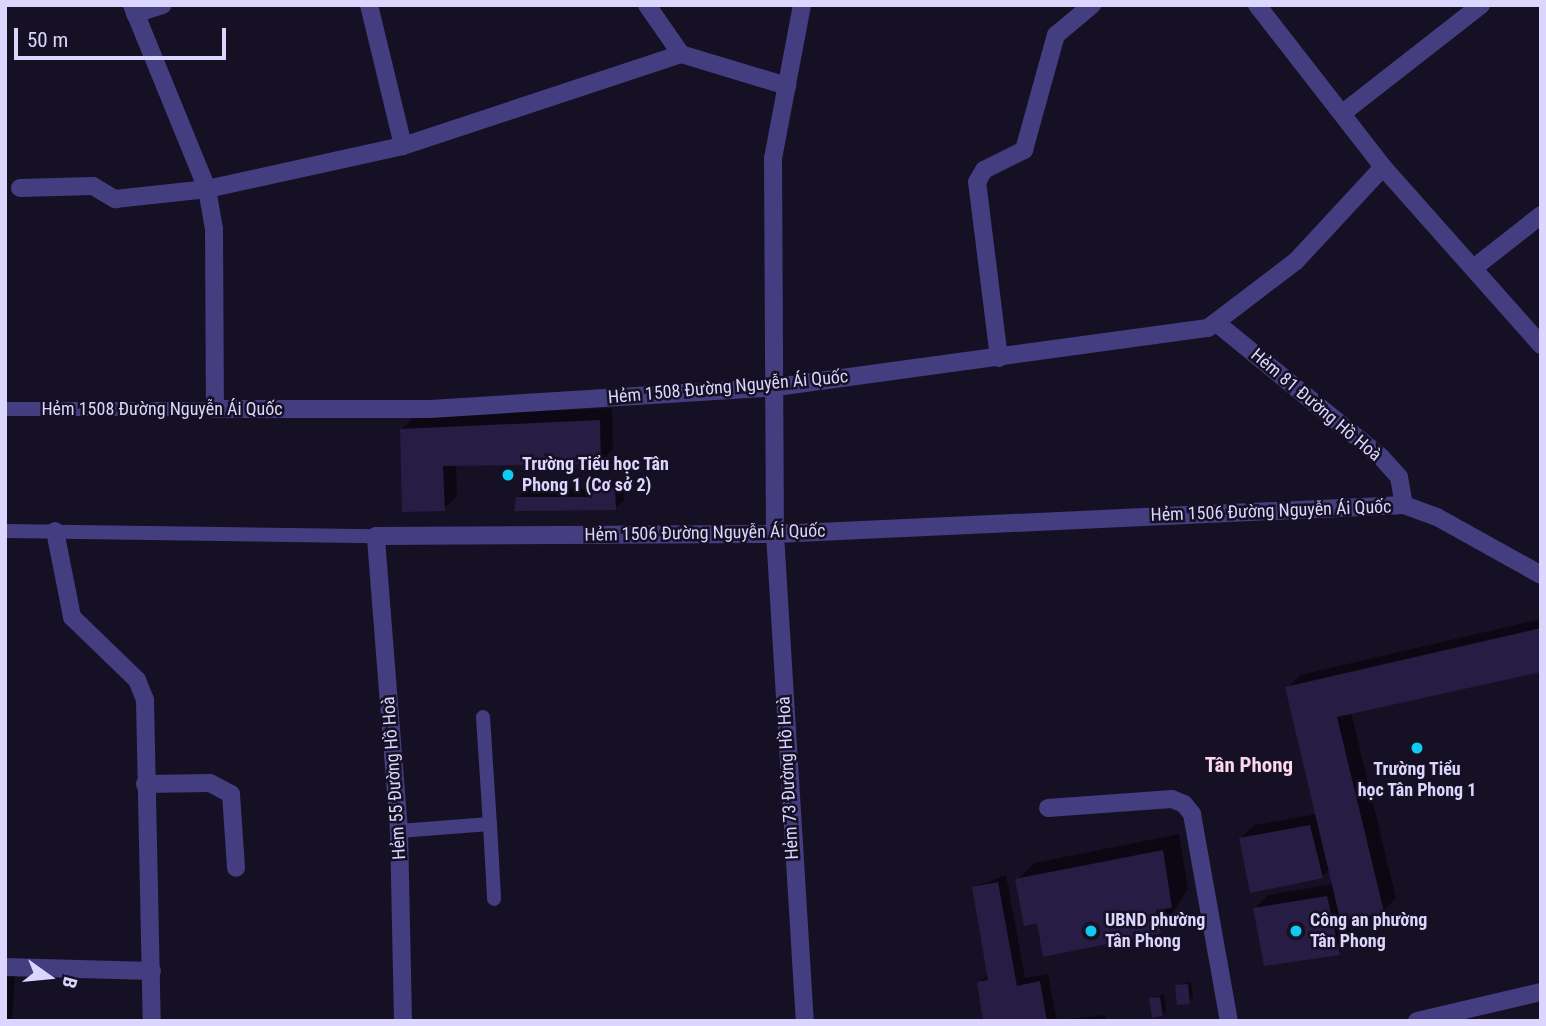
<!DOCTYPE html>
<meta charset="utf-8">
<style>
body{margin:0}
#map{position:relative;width:1546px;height:1026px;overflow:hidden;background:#151024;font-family:"Roboto Condensed",sans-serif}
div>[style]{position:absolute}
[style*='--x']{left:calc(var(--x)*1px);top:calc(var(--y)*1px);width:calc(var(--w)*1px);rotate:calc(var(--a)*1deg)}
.shadow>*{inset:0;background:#0007}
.building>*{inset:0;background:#271d44}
.service>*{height:14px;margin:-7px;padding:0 7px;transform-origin:7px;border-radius:7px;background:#443d80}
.minor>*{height:18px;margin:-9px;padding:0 9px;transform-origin:9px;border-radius:9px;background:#443d80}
.dots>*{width:19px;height:19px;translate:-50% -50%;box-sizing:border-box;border:4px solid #151024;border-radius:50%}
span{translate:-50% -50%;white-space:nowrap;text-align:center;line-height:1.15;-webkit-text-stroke:5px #151024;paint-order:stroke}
.street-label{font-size:18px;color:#dcd5fd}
.poi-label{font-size:18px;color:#dcd5fd;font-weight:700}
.left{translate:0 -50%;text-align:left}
.quarter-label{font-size:21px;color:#fdd7ec;font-weight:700}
.frame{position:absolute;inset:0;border:7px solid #dcd5fd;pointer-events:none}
.north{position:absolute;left:14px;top:942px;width:70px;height:70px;-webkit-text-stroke:5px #151024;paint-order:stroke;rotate:105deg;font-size:19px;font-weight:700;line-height:28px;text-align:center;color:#dcd5fd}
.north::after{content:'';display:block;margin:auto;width:24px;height:32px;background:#dcd5fd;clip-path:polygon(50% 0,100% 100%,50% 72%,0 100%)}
.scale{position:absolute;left:14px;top:28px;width:212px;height:32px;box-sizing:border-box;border:4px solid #dcd5fd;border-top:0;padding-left:9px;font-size:21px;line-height:24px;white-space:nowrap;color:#dcd5fd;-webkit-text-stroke:5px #151024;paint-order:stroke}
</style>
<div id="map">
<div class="shadow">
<i style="clip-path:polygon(612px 408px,613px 449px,600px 462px,456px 464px,457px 496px,444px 509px,401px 430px,414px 417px)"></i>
<i style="clip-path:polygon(600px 479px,623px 479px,624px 500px,615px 508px,517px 498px,526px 489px,592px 489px)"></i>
<i style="clip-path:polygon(1541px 619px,1541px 671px,1351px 712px,1396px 898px,1383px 911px,1348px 920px,1352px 940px,1339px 953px,1255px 908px,1268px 895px,1334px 884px,1330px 869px,1322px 877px,1241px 838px,1254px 825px,1317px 814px,1287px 688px,1300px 675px)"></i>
<i style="clip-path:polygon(1179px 834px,1188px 889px,1160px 932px,1038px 921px,1017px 880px,1034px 863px)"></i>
<i style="clip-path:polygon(1006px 875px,1025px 978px,1048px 974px,1057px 1021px,985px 1021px,978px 983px,989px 974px,973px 888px)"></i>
<i style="clip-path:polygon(5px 961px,16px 961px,12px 1021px,5px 1021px)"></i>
<i style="clip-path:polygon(1191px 981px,1193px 998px,1189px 1002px,1177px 986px)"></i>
<i style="clip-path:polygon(1164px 994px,1166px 1011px,1162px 1015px,1151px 999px)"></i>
<i style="clip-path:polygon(1105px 1015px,1105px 1021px,1067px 1021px,1069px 1019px)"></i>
</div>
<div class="building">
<i style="clip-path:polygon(600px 420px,601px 464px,443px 466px,445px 511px,402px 512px,400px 429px)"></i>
<i style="clip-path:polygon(590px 487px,615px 487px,616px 510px,514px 511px,516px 497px,590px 497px)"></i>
<i style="clip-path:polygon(1541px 628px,1541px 672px,1337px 717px,1384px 912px,1341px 923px,1285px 687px)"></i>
<i style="clip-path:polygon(1310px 825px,1323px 878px,1250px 893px,1239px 838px)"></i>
<i style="clip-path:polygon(1163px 850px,1172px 908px,1156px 910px,1161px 933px,1043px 957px,1037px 923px,1024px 926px,1015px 879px)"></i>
<i style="clip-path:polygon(998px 882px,1017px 986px,1040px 981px,1047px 1021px,983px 1021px,977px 982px,988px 980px,972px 887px)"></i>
<i style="clip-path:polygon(1327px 896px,1340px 955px,1264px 966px,1253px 908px)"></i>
<i style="clip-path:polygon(1188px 984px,1190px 1004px,1177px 1005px,1175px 985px)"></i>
<i style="clip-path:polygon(1160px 997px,1163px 1016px,1152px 1018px,1149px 998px)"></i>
</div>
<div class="service">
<i style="--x:5;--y:409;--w:210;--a:0"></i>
<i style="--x:5;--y:531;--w:371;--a:0.8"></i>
<i style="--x:483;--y:717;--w:107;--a:86.3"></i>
<i style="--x:399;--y:831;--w:91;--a:-4.4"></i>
<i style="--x:490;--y:824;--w:75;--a:86.9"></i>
</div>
<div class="minor">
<i style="--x:132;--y:5;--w:199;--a:67.8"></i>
<i style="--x:207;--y:189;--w:41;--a:80.1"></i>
<i style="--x:214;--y:229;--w:180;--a:89.7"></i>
<i style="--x:215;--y:409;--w:215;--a:0"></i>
<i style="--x:430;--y:409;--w:347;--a:-3.6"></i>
<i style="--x:776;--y:387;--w:436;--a:-7.8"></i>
<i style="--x:1208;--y:328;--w:111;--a:-37.3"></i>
<i style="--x:1296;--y:261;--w:128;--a:-47.2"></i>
<i style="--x:369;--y:5;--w:145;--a:76.4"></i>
<i style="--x:647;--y:5;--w:60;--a:55.2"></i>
<i style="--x:681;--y:54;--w:111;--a:16.8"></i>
<i style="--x:802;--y:5;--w:156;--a:100.7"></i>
<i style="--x:773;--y:158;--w:376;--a:89.7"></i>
<i style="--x:775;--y:534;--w:488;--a:86.5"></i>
<i style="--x:1257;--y:5;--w:205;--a:52.1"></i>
<i style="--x:1383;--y:167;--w:238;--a:48.4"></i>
<i style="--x:135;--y:14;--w:29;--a:-18"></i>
<i style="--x:1344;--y:112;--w:174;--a:-38"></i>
<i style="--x:20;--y:188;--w:73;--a:-1.6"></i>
<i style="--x:93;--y:186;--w:26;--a:31"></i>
<i style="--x:115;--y:199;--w:93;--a:-6.2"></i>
<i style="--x:207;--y:189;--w:201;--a:-12.4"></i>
<i style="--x:403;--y:146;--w:293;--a:-18.3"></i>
<i style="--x:1475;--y:267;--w:84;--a:-38.2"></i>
<i style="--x:1219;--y:325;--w:209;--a:39.2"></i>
<i style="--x:1381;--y:457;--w:27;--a:48"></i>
<i style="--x:1399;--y:477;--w:28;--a:80"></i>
<i style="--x:1404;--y:505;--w:35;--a:20"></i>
<i style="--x:1437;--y:517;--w:119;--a:29.1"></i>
<i style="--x:999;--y:358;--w:177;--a:-97.1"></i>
<i style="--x:977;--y:182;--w:14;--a:-60"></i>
<i style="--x:984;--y:170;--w:45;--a:-26.6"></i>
<i style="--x:1024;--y:150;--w:119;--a:-74.5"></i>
<i style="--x:1056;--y:35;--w:47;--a:-39.8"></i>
<i style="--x:55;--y:531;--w:88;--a:78.8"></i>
<i style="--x:72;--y:617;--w:91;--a:44.1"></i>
<i style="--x:137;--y:680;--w:22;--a:68"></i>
<i style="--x:145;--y:700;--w:321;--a:88.8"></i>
<i style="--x:145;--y:784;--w:65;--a:-0.9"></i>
<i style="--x:210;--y:783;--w:24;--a:28"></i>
<i style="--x:231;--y:794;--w:74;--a:86.1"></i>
<i style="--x:1048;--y:808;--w:124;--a:-4.2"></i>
<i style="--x:1172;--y:799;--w:13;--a:23"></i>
<i style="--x:1184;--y:804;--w:13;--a:51"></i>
<i style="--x:1192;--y:814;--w:210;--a:79.9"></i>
<i style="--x:5;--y:967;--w:147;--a:1.6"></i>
<i style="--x:403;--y:1021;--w:190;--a:-91.2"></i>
<i style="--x:399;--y:831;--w:296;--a:-94.5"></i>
<i style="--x:376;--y:536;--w:399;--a:-0.3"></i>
<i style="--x:775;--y:534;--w:630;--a:-2.64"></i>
<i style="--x:1417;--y:1021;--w:127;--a:-13.2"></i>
</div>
<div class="dots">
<i style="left:508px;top:475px;background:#0dcbf1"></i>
<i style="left:1417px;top:748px;background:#0dcbf1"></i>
<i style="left:1091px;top:931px;background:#0dcbf1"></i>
<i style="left:1296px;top:931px;background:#0dcbf1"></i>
</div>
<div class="street-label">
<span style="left:728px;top:387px;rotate:-5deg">Hẻm 1508 Đường Nguyễn Ái Quốc</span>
<span style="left:1316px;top:405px;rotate:40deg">Hẻm 81 Đường Hồ Hoà</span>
<span style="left:162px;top:409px">Hẻm 1508 Đường Nguyễn Ái Quốc</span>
<span style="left:1271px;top:511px;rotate:-2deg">Hẻm 1506 Đường Nguyễn Ái Quốc</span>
<span style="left:705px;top:533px;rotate:-1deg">Hẻm 1506 Đường Nguyễn Ái Quốc</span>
<span style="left:394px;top:778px;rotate:-94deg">Hẻm 55 Đường Hồ Hoà</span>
<span style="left:788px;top:778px;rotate:-93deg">Hẻm 73 Đường Hồ Hoà</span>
</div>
<div class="poi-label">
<span class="left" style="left:522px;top:475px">Trường Tiểu học Tân<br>Phong 1 (Cơ sở 2)</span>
<span style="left:1417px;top:780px">Trường Tiểu<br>học Tân Phong 1</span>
<span class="left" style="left:1105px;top:931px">UBND phường<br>Tân Phong</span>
<span class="left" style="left:1310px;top:931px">Công an phường<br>Tân Phong</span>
</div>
<div class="quarter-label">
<span style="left:1249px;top:765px">Tân Phong</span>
</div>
<div class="frame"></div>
<div class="north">B</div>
<div class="scale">50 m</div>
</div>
